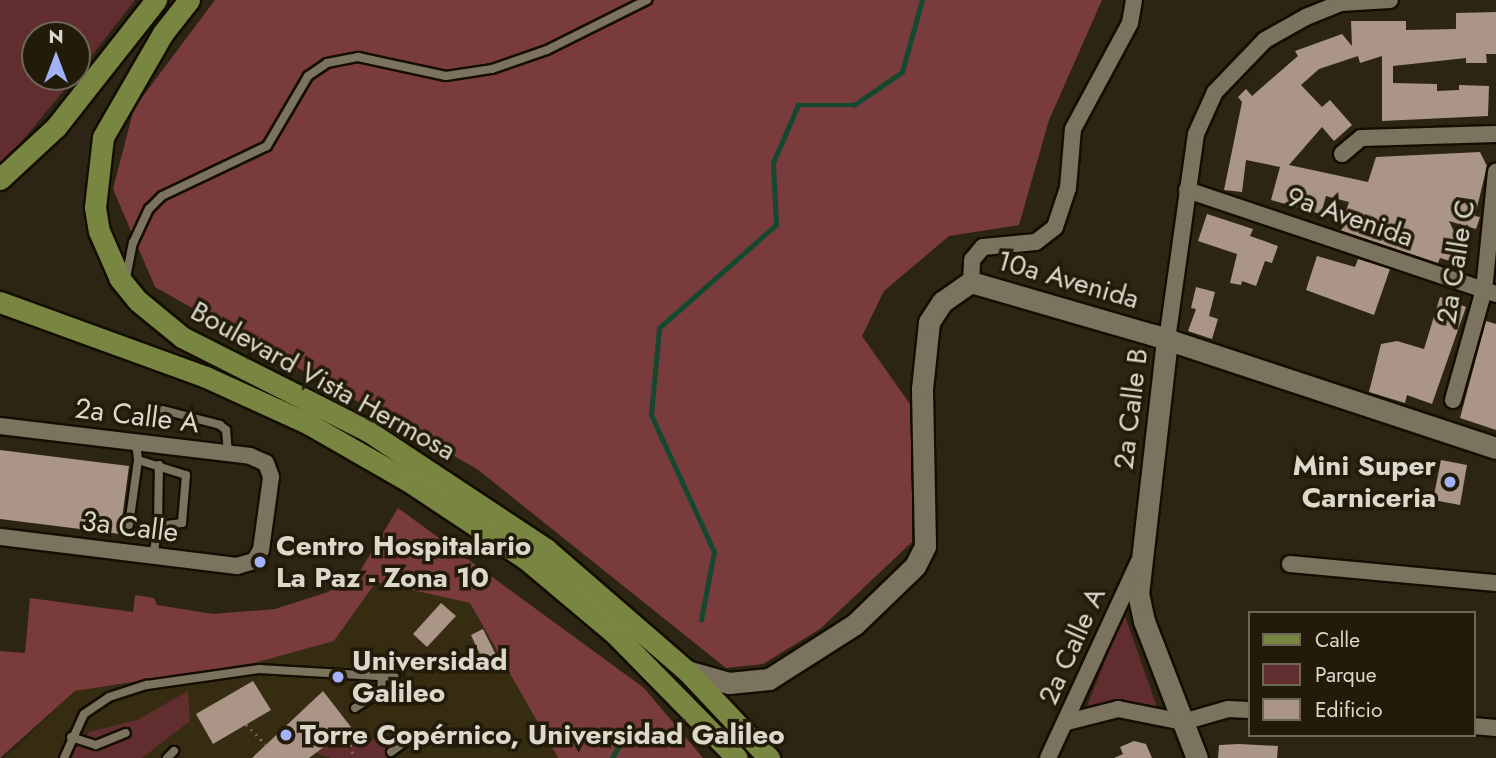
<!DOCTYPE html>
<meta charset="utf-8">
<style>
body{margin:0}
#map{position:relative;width:1496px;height:758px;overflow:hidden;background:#2c2513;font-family:Jost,sans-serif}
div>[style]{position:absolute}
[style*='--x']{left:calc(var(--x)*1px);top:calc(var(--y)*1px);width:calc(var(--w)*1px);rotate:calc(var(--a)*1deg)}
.built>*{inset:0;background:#352c12}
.green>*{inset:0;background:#612d2f}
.forest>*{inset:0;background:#7a3b3c}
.stream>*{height:4.5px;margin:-2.25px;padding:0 2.25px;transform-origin:2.25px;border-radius:2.25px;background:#15492f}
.building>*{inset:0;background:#aa9587}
.path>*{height:2.5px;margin-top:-1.25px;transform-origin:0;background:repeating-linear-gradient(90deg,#756f60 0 2px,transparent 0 7px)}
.roads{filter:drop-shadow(2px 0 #140e01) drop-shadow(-2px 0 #140e01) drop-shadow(0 2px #140e01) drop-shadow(0 -2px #140e01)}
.lane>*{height:8px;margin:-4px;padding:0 4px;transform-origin:4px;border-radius:4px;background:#7b735e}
.street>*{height:16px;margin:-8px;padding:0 8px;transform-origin:8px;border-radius:8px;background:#7b735e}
.secondary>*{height:21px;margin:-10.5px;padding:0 10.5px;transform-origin:10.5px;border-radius:10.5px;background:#7b735e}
.primary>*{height:21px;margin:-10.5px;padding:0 10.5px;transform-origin:10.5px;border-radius:10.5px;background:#798642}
.dots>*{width:19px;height:19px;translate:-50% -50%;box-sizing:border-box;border:4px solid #221b09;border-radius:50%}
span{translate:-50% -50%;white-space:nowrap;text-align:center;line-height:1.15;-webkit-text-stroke:7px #221b09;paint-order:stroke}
.street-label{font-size:28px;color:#dcd8cc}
.poi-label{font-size:28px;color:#dcd8cc;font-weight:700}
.right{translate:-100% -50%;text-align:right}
.left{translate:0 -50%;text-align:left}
.legend{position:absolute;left:1248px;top:611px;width:228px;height:126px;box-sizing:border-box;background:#221b09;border:2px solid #6c6757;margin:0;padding:9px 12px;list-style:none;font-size:21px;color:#dcd8cc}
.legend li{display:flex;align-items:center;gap:14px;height:35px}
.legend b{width:35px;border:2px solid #6c6757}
.north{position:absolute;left:21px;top:21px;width:70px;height:70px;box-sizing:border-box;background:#221b09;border:2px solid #6c6757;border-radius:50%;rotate:0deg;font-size:19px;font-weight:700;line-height:28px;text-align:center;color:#dcd8cc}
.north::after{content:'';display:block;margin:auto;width:24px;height:32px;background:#a4b2fc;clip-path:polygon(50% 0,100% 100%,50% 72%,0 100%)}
</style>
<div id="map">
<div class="built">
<i style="clip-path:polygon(376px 582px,470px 603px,558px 758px,5px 758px,75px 691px,254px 663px,334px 641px)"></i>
</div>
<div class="green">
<i style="clip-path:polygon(0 0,135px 0,77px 75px,77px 35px,35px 35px,35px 77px,75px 77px,0 168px)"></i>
<i style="clip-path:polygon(1124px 613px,1158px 710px,1119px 704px,1087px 706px)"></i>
<i style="clip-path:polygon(188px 691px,190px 721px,142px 758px,68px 758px,89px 732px,137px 720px)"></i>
<i style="clip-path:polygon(351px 727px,388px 747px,394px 758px,331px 758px,316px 753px)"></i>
</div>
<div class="forest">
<i style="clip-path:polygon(215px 0,1102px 0,1049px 120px,1019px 225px,949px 236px,884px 291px,862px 336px,912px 407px,912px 542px,820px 629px,763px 664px,726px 668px,477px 469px,155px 287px,113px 189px,134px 108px)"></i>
<i style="clip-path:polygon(398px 508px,644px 688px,703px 758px,558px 758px,470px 603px,376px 582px,334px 641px,254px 663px,75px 691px,0 758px,0 651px,25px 653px,30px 598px,133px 612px,135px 595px,154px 598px,157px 605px,213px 614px,275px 609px,328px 592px,357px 576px)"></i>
</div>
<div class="stream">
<i style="--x:701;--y:620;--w:69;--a:-79.2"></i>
<i style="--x:714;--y:552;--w:151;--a:-114.7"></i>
<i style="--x:651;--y:415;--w:87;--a:-84.7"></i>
<i style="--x:659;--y:328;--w:156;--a:-41.4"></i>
<i style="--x:776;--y:225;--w:62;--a:-92.8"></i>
<i style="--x:773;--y:163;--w:63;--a:-66.7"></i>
<i style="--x:798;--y:105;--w:56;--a:0"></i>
<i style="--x:854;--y:105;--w:58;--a:-34.5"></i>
<i style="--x:902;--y:72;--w:75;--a:-74.5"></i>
<i style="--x:612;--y:758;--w:28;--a:-60"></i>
</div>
<div class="building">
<i style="clip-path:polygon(1496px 12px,1496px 54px,1486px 54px,1487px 63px,1466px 63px,1466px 58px,1393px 66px,1393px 83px,1437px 84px,1437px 91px,1459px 90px,1459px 85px,1489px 86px,1488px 116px,1382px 121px,1382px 56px,1360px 63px,1358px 56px,1319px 69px,1301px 85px,1322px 107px,1330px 100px,1352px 125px,1334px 141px,1322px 127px,1289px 165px,1368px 182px,1376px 157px,1480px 152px,1487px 166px,1475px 216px,1480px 217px,1476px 229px,1449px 221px,1467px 258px,1457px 263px,1440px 258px,1438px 263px,1340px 230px,1349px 202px,1326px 196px,1321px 214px,1271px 200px,1280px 167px,1246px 160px,1242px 192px,1224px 190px,1242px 102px,1238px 97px,1246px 89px,1252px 96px,1298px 56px,1295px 51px,1342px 34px,1352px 46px,1351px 21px,1406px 21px,1406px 30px,1456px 29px,1456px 13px)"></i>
<i style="clip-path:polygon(1207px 214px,1253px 229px,1250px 236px,1278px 246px,1272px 263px,1265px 261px,1256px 286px,1242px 281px,1241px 285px,1230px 283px,1237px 254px,1198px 241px)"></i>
<i style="clip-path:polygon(1317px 256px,1355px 267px,1358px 259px,1390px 269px,1374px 315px,1306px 290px)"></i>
<i style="clip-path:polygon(1196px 287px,1215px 292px,1209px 316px,1218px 319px,1212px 339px,1188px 331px,1196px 309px,1191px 308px)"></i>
<i style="clip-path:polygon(1440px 297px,1466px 307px,1432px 404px,1407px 395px,1405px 403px,1369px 392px,1381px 344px,1397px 341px,1424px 349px)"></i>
<i style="clip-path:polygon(1486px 321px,1496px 324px,1496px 430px,1460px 418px)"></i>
<i style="clip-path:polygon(0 450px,129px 466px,120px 534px,0 519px)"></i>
<i style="clip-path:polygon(1441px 460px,1467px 465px,1460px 505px,1433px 500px)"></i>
<i style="clip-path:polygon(441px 603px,456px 616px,427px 647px,413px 634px)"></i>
<i style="clip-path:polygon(483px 629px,496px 655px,483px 661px,471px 635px)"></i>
<i style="clip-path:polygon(253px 681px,271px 710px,213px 744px,196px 714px)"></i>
<i style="clip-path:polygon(323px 691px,351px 727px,309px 758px,252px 758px)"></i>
<i style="clip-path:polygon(1134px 741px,1146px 744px,1152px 758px,1114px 758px,1123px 754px,1120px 747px)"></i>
<i style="clip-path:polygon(1239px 744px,1278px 746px,1277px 758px,1218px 758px,1219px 745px)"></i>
</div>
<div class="path">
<i style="--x:246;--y:724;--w:29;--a:46"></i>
<i style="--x:347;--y:731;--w:28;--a:75"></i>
</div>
<div class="roads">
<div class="lane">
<i style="--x:126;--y:278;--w:36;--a:-79"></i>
<i style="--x:133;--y:243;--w:38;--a:-65"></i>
<i style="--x:149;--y:209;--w:18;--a:-45"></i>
<i style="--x:162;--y:196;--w:116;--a:-25.5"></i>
<i style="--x:267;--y:146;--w:81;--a:-59.6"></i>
<i style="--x:308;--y:76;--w:23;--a:-34"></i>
<i style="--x:327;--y:63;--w:32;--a:-11"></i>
<i style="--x:358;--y:57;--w:90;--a:12.2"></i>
<i style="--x:446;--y:76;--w:47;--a:-8.7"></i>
<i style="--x:492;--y:69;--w:58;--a:-19.1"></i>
<i style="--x:547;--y:50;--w:112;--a:-26.6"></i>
<i style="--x:163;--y:410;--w:59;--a:14.7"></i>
<i style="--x:220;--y:425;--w:8;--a:40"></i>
<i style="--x:226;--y:430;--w:23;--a:85"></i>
<i style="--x:136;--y:443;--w:17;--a:83"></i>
<i style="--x:138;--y:460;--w:50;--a:17.4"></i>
<i style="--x:186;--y:475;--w:48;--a:94.8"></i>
<i style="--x:182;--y:523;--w:24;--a:173"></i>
<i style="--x:158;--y:526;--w:30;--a:99"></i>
<i style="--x:129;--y:525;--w:66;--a:-82.1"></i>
<i style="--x:158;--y:526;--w:61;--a:-89.1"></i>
<i style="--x:355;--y:708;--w:31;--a:-33"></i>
<i style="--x:381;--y:691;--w:15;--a:-86"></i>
<i style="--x:71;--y:737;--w:26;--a:18"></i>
<i style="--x:96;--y:745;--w:32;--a:-22"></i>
<i style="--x:391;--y:752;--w:27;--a:-36"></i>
<i style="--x:64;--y:758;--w:48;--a:-65.6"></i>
<i style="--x:84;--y:714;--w:30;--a:-34"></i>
<i style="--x:109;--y:697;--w:40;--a:-18"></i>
<i style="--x:147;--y:685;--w:113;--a:-8.1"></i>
<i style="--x:259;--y:669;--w:136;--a:3.4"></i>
<i style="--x:167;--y:758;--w:10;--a:-45"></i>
</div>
<div class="street">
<i style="--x:1342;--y:154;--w:25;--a:-40"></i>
<i style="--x:1361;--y:138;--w:135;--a:-1.7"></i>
<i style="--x:1187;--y:190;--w:326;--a:18.6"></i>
<i style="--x:971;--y:282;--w:22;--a:-87"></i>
<i style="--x:972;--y:260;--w:17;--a:-50"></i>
<i style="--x:983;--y:247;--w:53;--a:-5.4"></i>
<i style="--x:1036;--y:242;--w:24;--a:-38"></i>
<i style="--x:1055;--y:227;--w:41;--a:-71.6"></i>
<i style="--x:1068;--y:188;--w:59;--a:-85.2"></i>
<i style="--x:1073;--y:129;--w:120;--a:-61.7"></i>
<i style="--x:1130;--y:23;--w:23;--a:-80"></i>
<i style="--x:1167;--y:340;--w:208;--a:-82"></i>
<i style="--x:1196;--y:134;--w:46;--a:-65.7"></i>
<i style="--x:1215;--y:92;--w:72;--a:-46.1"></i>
<i style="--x:1265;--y:40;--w:47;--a:-29.3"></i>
<i style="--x:1306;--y:17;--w:38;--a:-22"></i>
<i style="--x:1341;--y:3;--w:49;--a:-3.5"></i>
<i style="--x:1453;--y:400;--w:114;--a:-74.3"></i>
<i style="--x:1484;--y:290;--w:119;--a:-84.2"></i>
<i style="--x:0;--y:426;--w:252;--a:6.8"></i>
<i style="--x:250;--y:456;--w:17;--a:24"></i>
<i style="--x:266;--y:463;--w:15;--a:70"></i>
<i style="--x:271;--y:477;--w:74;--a:97.8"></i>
<i style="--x:261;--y:550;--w:13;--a:122"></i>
<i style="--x:254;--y:561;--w:18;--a:164"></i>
<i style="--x:237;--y:566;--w:239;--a:-173"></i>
<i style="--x:1290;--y:564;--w:207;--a:5.3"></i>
<i style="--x:1067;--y:722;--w:53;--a:-14.3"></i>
<i style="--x:1118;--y:709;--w:66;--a:11.3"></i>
<i style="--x:1183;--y:722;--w:47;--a:-16.1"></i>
<i style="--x:1228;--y:709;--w:21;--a:3"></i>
<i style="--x:1473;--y:726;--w:23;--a:5"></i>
<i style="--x:1048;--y:758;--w:215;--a:-65.2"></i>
</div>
<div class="secondary">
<i style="--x:1167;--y:340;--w:255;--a:96.5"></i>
<i style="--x:1138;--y:593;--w:29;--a:78"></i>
<i style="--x:1144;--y:621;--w:147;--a:68.9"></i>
<i style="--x:687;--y:671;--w:44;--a:15.9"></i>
<i style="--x:729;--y:683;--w:40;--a:-5.7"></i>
<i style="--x:769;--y:679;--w:102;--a:-32.6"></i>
<i style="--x:855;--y:624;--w:83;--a:-44"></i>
<i style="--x:915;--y:566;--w:22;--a:-63"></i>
<i style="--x:925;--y:546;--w:157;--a:-91.1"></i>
<i style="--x:922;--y:389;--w:67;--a:-84"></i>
<i style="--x:929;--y:322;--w:24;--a:-57"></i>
<i style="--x:942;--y:302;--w:35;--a:-35"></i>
<i style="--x:971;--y:282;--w:191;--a:16.2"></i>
<i style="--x:1154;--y:335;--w:360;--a:18.3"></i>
</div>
<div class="primary">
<i style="--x:189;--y:0;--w:42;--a:128.2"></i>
<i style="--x:163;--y:33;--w:120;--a:120"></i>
<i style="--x:103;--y:137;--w:70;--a:96.5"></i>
<i style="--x:95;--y:207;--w:24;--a:81"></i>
<i style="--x:99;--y:231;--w:52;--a:66.4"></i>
<i style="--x:120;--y:279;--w:28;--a:51"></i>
<i style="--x:138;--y:301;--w:57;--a:39.3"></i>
<i style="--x:182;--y:337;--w:208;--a:26.8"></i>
<i style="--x:368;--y:431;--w:214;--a:33.5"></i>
<i style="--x:546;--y:549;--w:186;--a:40.9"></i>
<i style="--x:687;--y:671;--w:120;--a:46.7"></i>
<i style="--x:0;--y:179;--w:76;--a:-42.9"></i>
<i style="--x:56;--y:127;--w:162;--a:-51.8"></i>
<i style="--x:0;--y:302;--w:219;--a:20"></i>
<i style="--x:206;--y:377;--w:111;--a:24.5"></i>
<i style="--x:307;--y:423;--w:119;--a:29.8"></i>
<i style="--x:410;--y:482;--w:139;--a:33.6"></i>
<i style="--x:526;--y:559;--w:115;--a:40.1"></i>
<i style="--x:614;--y:633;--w:175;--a:45.5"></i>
</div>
</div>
<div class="dots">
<i style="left:1450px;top:482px;background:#a4b2fc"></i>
<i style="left:260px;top:562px;background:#a4b2fc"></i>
<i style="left:338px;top:677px;background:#a4b2fc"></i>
<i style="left:286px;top:735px;background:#a4b2fc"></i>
</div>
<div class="street-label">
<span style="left:1350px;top:217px;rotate:19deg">9a Avenida</span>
<span style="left:1456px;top:262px;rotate:-81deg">2a Calle C</span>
<span style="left:1068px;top:280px;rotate:16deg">10a Avenida</span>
<span style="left:323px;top:381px;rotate:29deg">Boulevard Vista Hermosa</span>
<span style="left:1131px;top:409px;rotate:-83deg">2a Calle B</span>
<span style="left:137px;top:416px;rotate:7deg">2a Calle A</span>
<span style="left:130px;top:527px;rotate:7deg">3a Calle</span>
<span style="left:1072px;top:646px;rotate:-66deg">2a Calle A</span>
</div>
<div class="poi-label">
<span class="right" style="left:1436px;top:482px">Mini Super<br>Carniceria</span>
<span class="left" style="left:276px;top:562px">Centro Hospitalario<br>La Paz - Zona 10</span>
<span class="left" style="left:352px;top:677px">Universidad<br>Galileo</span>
<span class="left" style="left:300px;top:735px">Torre Copérnico, Universidad Galileo</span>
</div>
<ul class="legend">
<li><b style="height:9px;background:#798642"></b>Calle</li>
<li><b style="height:19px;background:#612d2f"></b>Parque</li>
<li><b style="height:19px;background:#aa9587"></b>Edificio</li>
</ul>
<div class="north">N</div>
</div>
